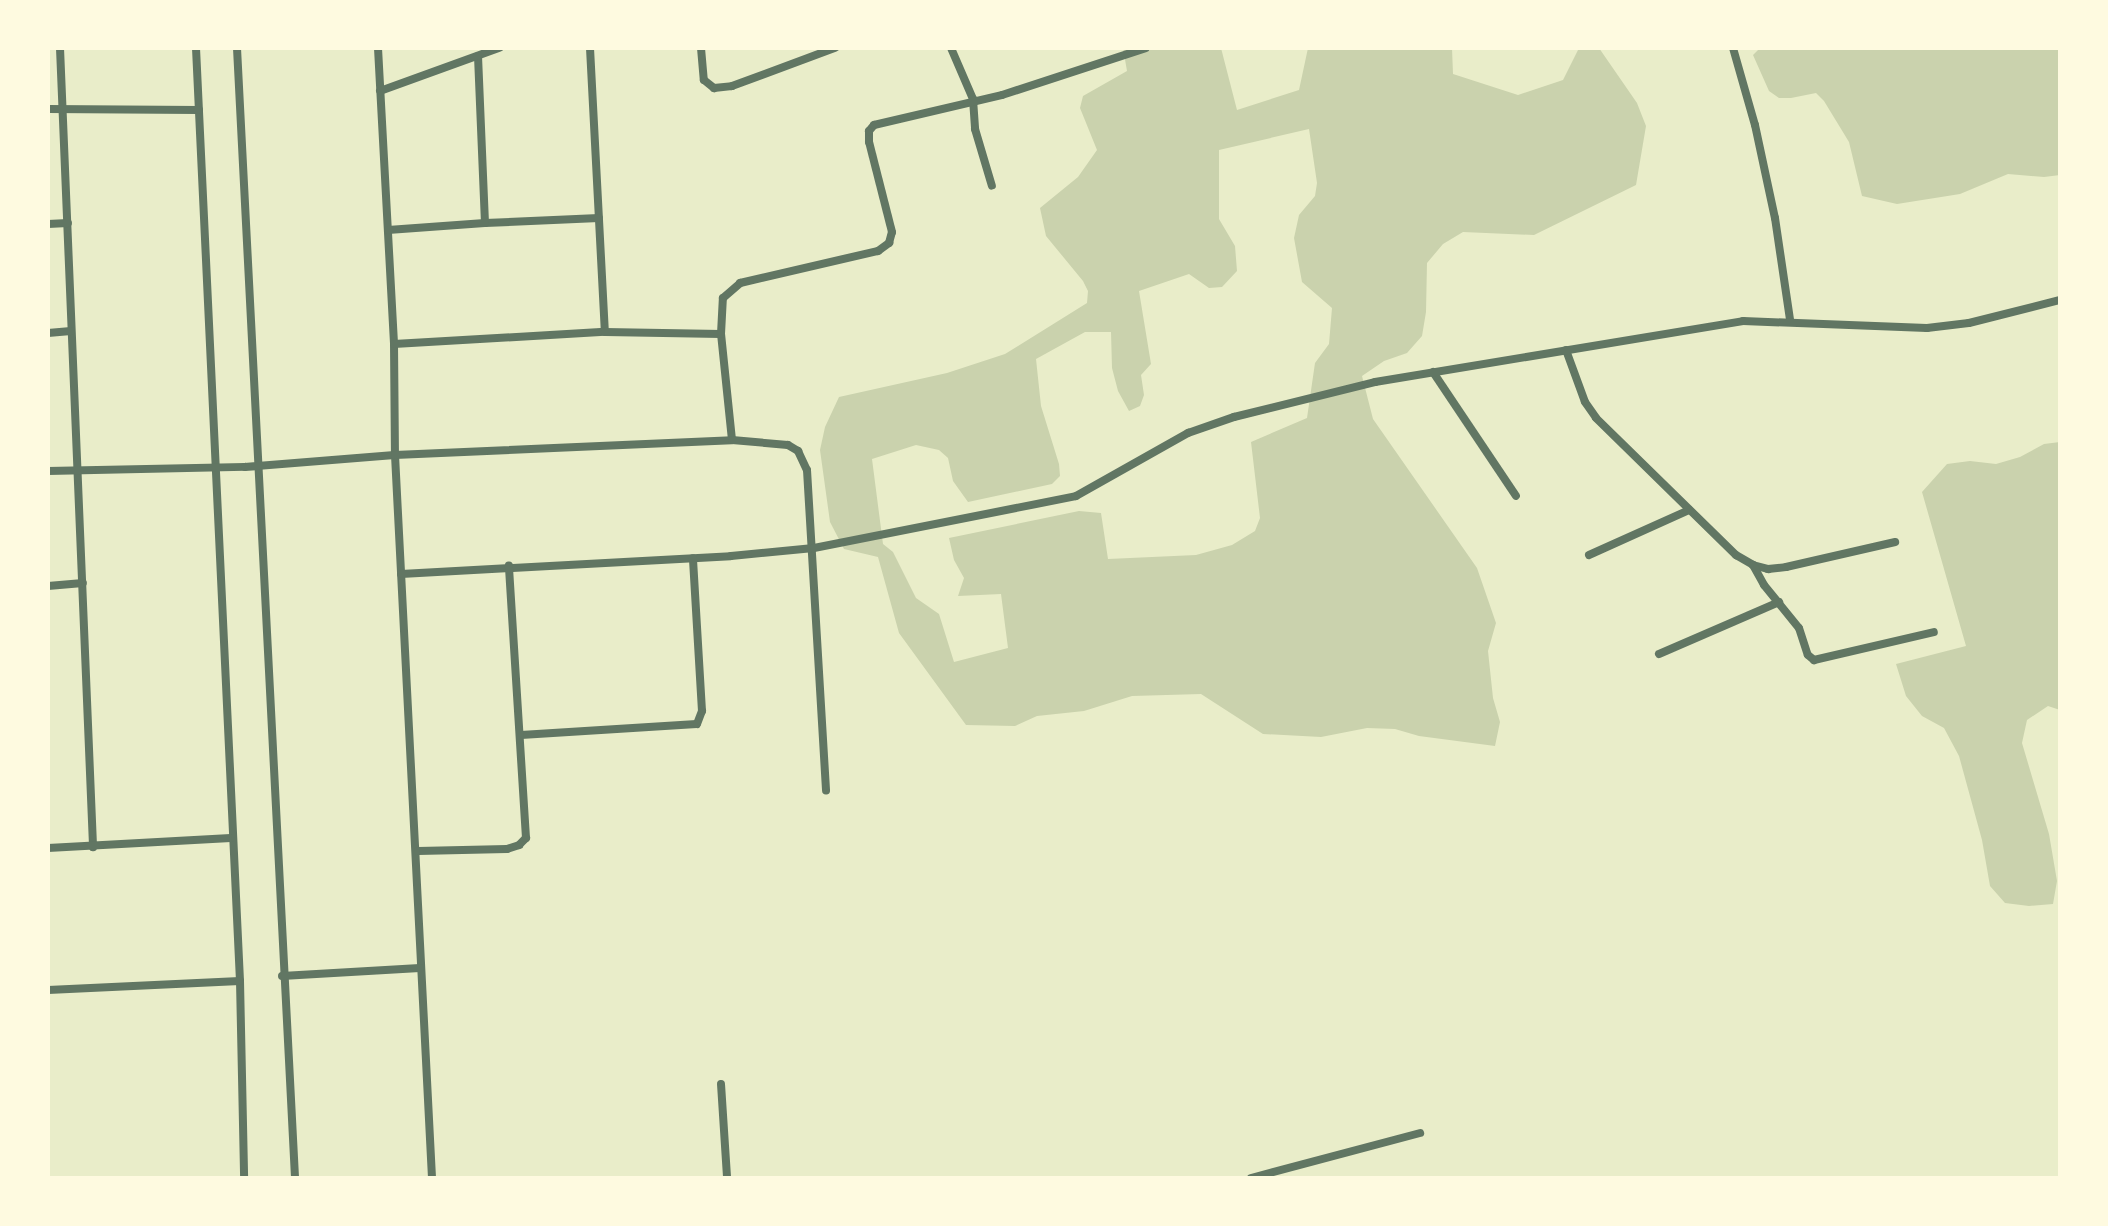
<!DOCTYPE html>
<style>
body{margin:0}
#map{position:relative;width:2108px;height:1226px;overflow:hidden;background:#e9edc9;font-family:"Space Grotesk",sans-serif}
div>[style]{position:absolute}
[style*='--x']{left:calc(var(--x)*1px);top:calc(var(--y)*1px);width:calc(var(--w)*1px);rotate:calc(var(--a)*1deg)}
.green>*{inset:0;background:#cad2ad}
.minor>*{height:8px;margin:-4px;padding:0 4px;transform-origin:4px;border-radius:4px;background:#617663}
span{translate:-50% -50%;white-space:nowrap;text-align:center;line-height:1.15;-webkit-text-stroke:6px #fefae0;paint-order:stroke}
.frame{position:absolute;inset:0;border:50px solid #fefae0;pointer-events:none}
</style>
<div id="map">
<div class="green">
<i style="clip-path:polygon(evenodd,1123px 48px,1221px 48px,1237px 110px,1299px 90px,1308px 48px,1452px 48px,1453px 74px,1518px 95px,1563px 80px,1579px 48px,1599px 48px,1637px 103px,1646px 126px,1636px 185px,1534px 235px,1463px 232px,1443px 244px,1427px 263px,1426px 312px,1422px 336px,1407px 353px,1384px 361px,1362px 376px,1373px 419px,1477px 568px,1496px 623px,1488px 651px,1493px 698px,1500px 722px,1495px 746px,1419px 736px,1395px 729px,1367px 728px,1321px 737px,1263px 734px,1201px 694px,1132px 696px,1084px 711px,1037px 716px,1015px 726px,966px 725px,899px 633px,878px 557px,844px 549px,830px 522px,820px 450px,825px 427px,839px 397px,947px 373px,1005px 354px,1087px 303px,1088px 291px,1083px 281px,1046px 236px,1040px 208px,1078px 177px,1097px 150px,1080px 108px,1083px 96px,1127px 71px,1123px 48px,1309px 129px,1317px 183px,1315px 196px,1299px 215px,1294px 238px,1302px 282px,1332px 308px,1329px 344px,1315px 363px,1307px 418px,1251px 442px,1260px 518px,1255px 531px,1232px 545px,1196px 555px,1108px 559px,1101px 513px,1079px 511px,949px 538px,954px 560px,964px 578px,958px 596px,1001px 594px,1008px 648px,954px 662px,939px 614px,916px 598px,893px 552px,883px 544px,872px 459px,916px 445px,939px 450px,948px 458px,953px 481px,968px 502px,1052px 484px,1060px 476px,1059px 464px,1041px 406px,1036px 359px,1085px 332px,1111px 332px,1112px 368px,1118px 391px,1129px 411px,1140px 406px,1144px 395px,1141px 375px,1151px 364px,1139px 291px,1189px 274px,1209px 288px,1222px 287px,1237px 271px,1235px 246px,1219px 219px,1219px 150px,1309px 129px)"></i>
<i style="clip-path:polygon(1760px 48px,2060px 48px,2060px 175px,2044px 177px,2008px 174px,1960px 194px,1897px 204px,1862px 196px,1849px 142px,1824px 101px,1816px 93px,1791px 98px,1779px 98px,1769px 91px,1753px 55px)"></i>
<i style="clip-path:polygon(2060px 442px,2060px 710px,2048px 706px,2027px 720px,2022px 743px,2049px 834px,2057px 881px,2053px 904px,2029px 906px,2005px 903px,1990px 886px,1982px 840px,1959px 756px,1944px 728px,1922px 716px,1906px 696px,1896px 664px,1966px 646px,1922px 492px,1947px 464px,1970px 461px,1996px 464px,2020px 457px,2044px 444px)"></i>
</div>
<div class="minor">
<i style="--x:60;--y:48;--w:800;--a:87.63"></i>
<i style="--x:196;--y:48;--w:934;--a:87.3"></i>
<i style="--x:240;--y:981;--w:197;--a:88.8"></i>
<i style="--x:237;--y:48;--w:1131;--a:87.06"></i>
<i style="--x:378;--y:48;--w:296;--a:86.9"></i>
<i style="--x:394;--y:344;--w:111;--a:89.5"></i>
<i style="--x:395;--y:455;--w:724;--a:87.07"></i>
<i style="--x:590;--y:48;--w:284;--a:87"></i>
<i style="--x:701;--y:48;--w:32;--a:85"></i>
<i style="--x:704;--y:80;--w:13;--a:39"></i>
<i style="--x:714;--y:88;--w:18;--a:-6"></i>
<i style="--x:732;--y:86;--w:110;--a:-20.3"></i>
<i style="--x:951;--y:48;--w:56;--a:66.7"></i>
<i style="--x:973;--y:99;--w:30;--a:86"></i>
<i style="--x:975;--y:129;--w:59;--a:73.4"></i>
<i style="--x:1733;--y:48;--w:80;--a:74.1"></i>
<i style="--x:1755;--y:125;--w:95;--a:77.9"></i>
<i style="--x:1775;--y:218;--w:103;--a:81.6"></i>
<i style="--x:478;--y:56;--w:167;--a:87.6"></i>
<i style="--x:485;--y:223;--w:114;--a:-2.5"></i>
<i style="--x:380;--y:91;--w:127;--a:-19.9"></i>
<i style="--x:48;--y:109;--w:151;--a:0.4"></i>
<i style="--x:48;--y:224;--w:20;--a:-3"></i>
<i style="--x:388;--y:230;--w:97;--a:-4.1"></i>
<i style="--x:48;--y:333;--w:23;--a:-5"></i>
<i style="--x:394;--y:344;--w:211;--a:-3.3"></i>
<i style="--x:605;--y:332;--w:116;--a:1"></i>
<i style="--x:1566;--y:350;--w:55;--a:69.9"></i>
<i style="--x:1585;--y:402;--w:19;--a:55"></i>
<i style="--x:1596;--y:418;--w:196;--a:44.4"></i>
<i style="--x:1736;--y:555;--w:20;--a:30"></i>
<i style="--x:1753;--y:565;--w:16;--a:15"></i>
<i style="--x:1768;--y:569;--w:18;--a:-6"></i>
<i style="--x:1786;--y:567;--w:112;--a:-12.9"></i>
<i style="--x:1433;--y:372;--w:149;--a:56.2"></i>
<i style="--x:732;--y:440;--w:107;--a:-95.9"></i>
<i style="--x:721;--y:334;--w:36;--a:-87"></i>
<i style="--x:723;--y:298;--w:23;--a:-41"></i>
<i style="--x:740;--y:283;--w:142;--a:-13.1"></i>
<i style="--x:878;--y:251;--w:14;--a:-36"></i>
<i style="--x:889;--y:243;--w:11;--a:-75"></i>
<i style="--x:892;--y:232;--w:93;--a:-104.3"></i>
<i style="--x:869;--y:142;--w:11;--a:-90"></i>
<i style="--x:869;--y:131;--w:8;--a:-50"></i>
<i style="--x:874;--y:125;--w:131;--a:-13.2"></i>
<i style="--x:1002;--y:95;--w:151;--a:-18.1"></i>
<i style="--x:48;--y:471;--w:197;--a:-1.2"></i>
<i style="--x:245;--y:467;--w:150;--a:-4.6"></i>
<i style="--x:395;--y:455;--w:337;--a:-2.5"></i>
<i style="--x:732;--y:440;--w:56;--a:5.1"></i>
<i style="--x:788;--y:445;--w:12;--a:31"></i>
<i style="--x:798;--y:451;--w:21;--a:65"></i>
<i style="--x:807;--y:470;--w:321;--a:86.6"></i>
<i style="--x:1589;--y:555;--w:110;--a:-24.2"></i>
<i style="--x:1753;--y:565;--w:23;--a:61"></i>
<i style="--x:1764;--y:585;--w:55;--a:50.9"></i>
<i style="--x:1799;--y:628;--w:28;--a:72"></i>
<i style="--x:1808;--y:655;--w:8;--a:40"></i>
<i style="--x:1814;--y:660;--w:123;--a:-13.1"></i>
<i style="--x:401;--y:574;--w:330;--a:-3.1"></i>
<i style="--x:731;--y:556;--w:83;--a:-5.5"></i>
<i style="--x:814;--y:548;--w:267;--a:-11.2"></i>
<i style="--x:1076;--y:496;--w:129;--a:-29.4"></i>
<i style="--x:1188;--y:433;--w:49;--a:-19.2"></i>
<i style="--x:1234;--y:417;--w:145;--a:-13.9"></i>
<i style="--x:1375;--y:382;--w:373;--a:-9.4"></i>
<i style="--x:1743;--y:321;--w:184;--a:2.2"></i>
<i style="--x:1927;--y:328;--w:42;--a:-6.8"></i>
<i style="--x:1969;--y:323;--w:94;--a:-14.2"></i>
<i style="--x:48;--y:586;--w:35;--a:-5"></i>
<i style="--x:1659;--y:654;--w:131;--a:-23.4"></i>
<i style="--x:521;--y:735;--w:176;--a:-3.6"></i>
<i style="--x:697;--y:724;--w:14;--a:-69"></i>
<i style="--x:702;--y:711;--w:153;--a:-93.4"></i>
<i style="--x:48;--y:848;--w:183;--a:-3.1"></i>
<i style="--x:418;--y:851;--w:89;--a:-1.3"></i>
<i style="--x:507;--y:849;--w:13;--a:-18"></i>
<i style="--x:519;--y:845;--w:10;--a:-45"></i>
<i style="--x:526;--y:838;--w:273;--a:-93.6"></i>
<i style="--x:282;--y:976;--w:138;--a:-3.3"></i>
<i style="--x:48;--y:990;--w:192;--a:-2.7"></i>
<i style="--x:721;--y:1084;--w:94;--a:86.3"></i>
<i style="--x:1251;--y:1178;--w:175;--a:-14.9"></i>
</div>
<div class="frame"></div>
</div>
